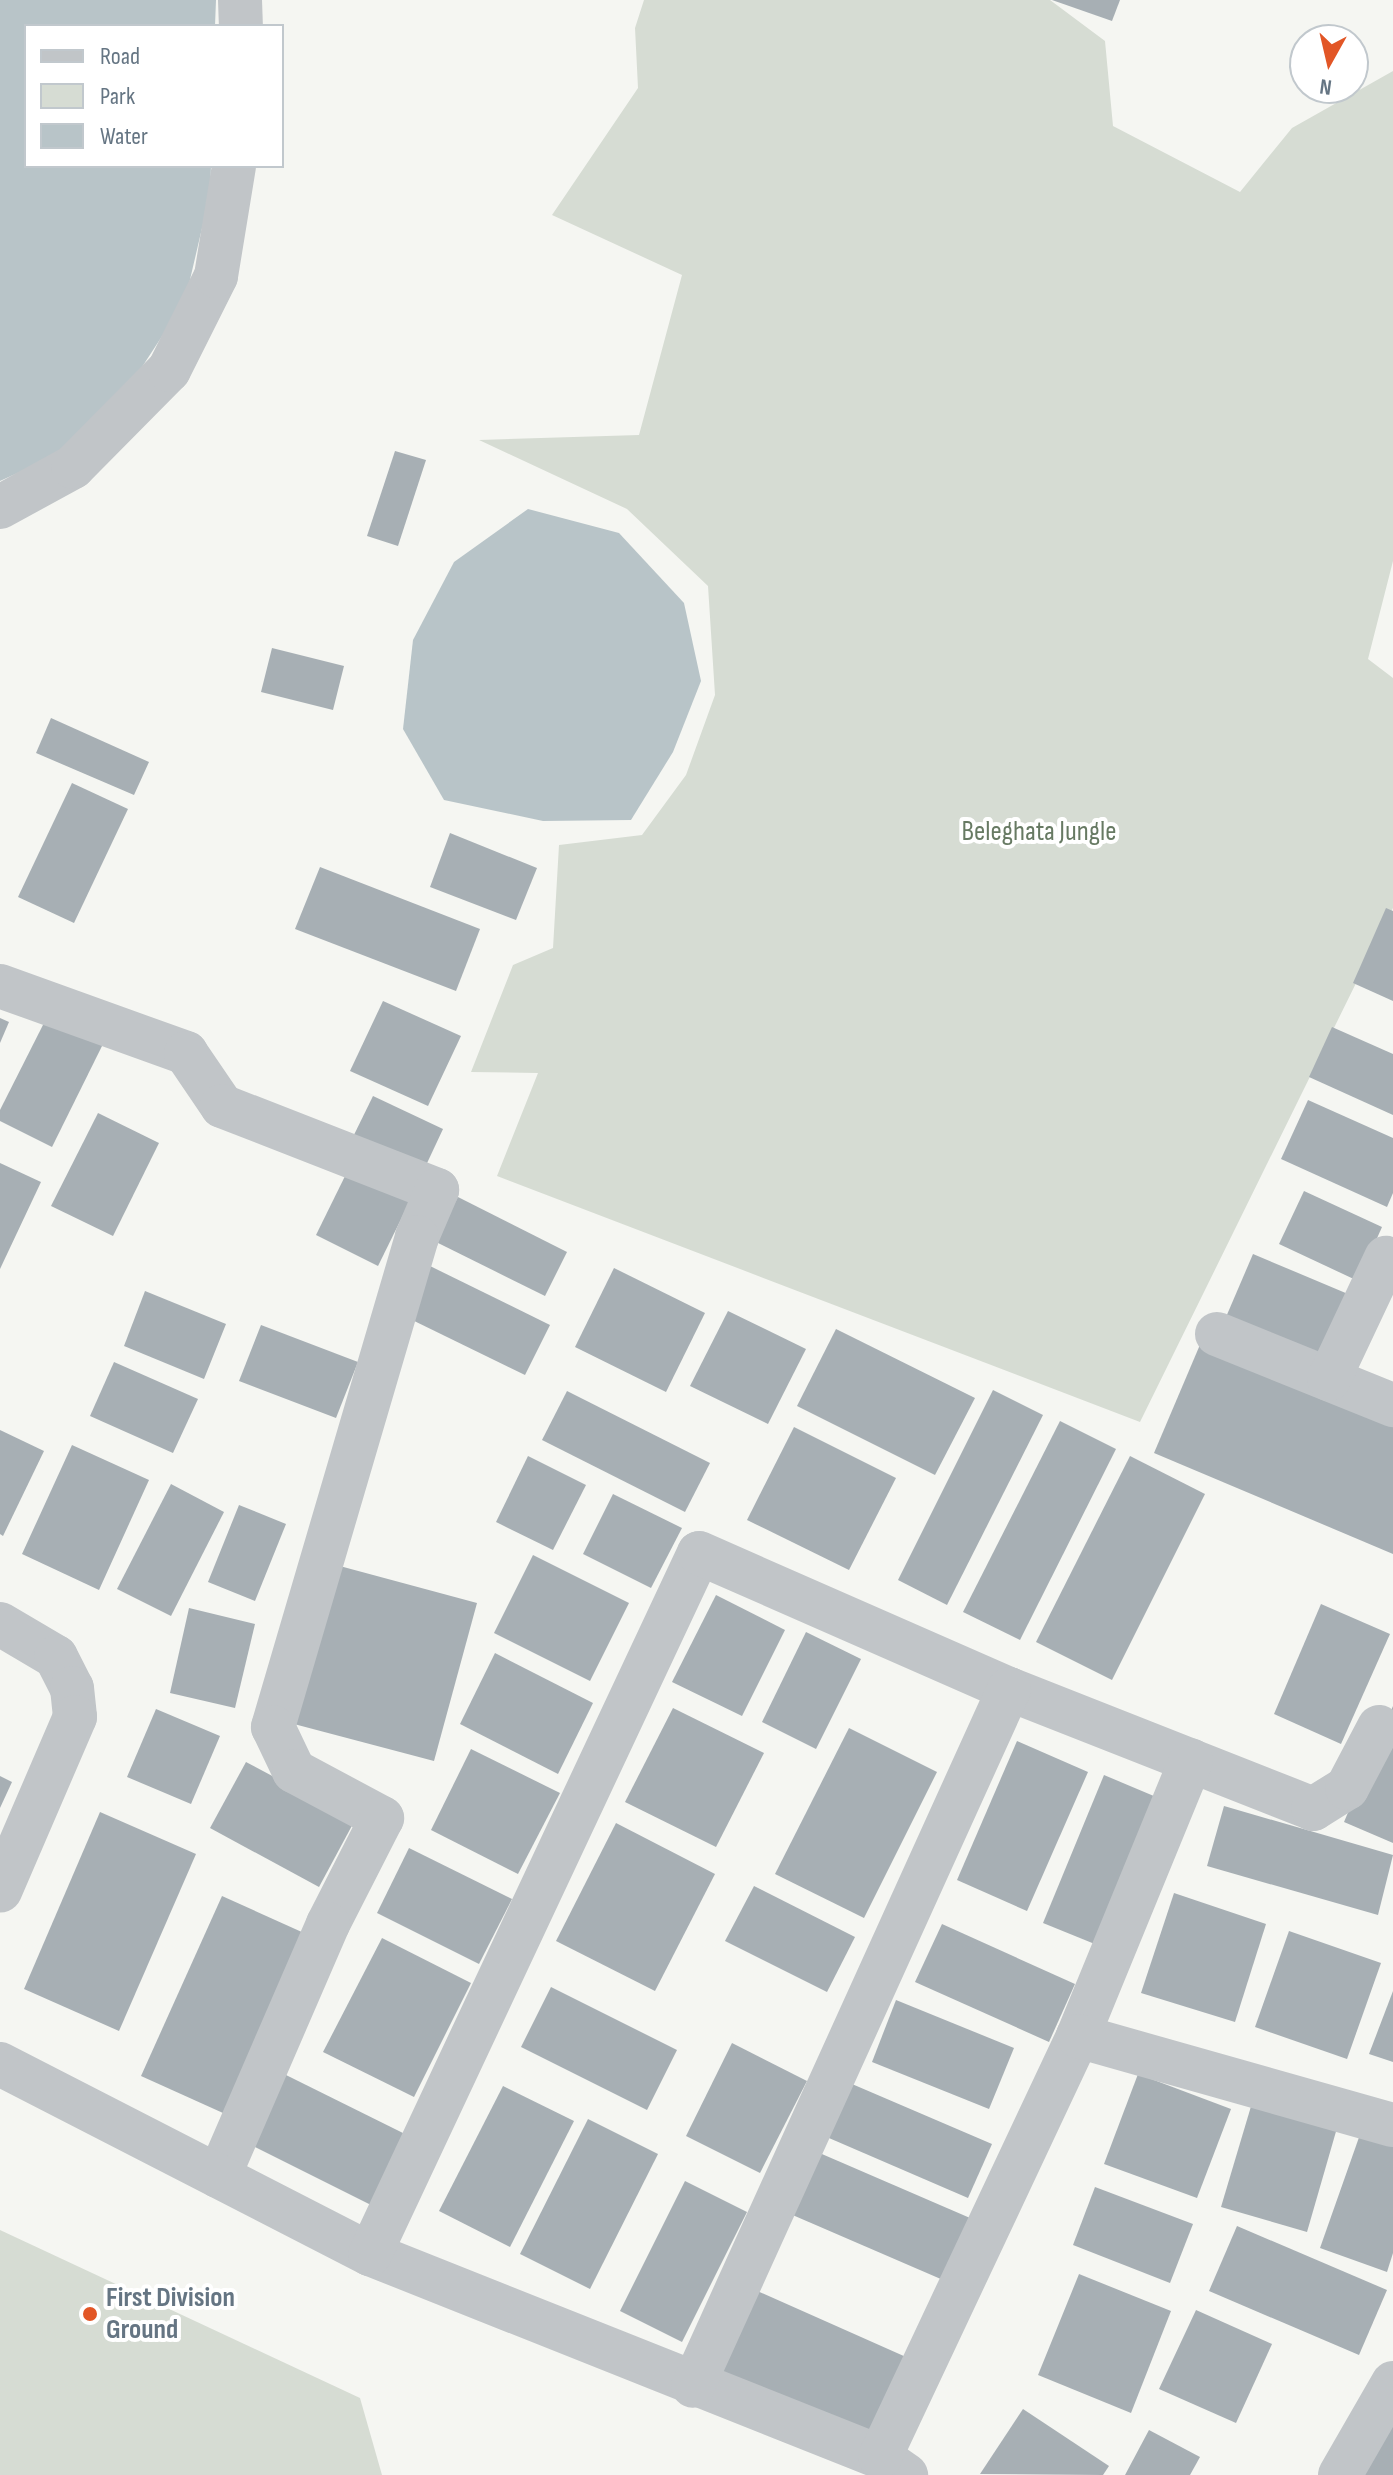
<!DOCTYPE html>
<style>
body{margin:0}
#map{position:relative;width:1393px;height:2475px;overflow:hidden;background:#f5f6f2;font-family:"Sofia Sans Condensed",sans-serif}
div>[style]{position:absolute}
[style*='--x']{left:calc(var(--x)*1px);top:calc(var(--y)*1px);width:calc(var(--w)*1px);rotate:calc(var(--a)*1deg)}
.green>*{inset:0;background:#d6dcd3}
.water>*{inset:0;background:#b8c4c8}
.building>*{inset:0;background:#a7afb4}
.street>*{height:44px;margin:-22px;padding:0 22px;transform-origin:22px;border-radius:22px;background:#c1c5c8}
.dots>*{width:22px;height:22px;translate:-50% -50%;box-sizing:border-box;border:4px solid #fff;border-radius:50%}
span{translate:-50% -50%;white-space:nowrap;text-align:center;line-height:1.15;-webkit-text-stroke:8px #fff;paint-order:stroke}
.park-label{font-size:28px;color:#677a63}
.poi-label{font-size:28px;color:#657583;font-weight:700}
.left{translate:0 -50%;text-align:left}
.legend{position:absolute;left:24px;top:24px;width:260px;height:144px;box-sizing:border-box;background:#fff;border:2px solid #c1c8cd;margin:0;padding:10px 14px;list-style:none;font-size:24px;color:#657583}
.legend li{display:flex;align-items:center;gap:16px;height:40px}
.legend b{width:40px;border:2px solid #c1c8cd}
.north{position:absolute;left:1289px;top:24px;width:80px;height:80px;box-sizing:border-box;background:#fff;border:2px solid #c1c8cd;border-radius:50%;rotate:188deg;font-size:22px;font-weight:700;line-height:32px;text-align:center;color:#657583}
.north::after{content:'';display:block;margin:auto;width:28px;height:36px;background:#e25626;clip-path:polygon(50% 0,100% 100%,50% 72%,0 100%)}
</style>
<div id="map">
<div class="green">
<i style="clip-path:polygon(644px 0,1050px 0,1105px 41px,1113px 126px,1240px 192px,1292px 128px,1393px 71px,1393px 561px,1368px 659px,1393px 678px,1393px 908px,1140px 1422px,497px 1176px,538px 1073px,471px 1072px,513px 965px,553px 948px,559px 845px,642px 835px,686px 775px,715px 695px,708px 586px,627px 509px,479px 440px,639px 435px,682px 275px,552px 215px,638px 88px,635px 28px)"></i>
<i style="clip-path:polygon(0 2230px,360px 2398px,382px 2475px,0 2475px)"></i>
</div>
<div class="water">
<i style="clip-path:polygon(0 0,216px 0,215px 26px,26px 26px,26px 166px,211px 166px,210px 194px,185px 301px,127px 390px,55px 456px,0 481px)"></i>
<i style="clip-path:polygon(528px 509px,619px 533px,684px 603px,701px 681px,673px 752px,631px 820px,543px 821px,444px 800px,403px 729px,413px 640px,454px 562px)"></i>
</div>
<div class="building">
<i style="clip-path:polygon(1052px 0,1120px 0,1112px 21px)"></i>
<i style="clip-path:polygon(395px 451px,426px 460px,398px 546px,367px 536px)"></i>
<i style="clip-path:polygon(272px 648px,344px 666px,333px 710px,261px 692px)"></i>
<i style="clip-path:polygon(51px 718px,149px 762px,134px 795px,36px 753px)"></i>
<i style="clip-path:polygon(72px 783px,128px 809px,74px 923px,18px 897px)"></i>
<i style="clip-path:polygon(450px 833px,537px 868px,516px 920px,430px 887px)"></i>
<i style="clip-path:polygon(320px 867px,480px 929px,456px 991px,295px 929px)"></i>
<i style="clip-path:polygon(1386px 908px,1393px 911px,1393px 1001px,1353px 983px)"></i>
<i style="clip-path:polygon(383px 1001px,461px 1036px,428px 1106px,350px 1071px)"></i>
<i style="clip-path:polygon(48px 1015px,104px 1042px,52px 1147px,0 1121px,0 1110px)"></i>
<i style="clip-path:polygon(0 1018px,9px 1022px,0 1043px)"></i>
<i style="clip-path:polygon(1332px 1027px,1393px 1054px,1393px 1115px,1309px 1077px)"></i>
<i style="clip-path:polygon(373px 1096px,443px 1129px,421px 1176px,350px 1143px)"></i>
<i style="clip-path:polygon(1308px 1100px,1393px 1138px,1393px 1193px,1387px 1207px,1281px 1159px)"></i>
<i style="clip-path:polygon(98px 1113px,159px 1143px,113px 1236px,51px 1206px)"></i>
<i style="clip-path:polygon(0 1163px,41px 1182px,0 1269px)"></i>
<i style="clip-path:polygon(349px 1168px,411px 1199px,378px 1266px,316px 1235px)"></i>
<i style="clip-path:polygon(1304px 1191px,1382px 1227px,1358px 1281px,1279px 1244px)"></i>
<i style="clip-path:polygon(452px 1194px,567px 1252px,545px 1296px,430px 1239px)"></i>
<i style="clip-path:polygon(1253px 1254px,1348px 1294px,1317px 1365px,1223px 1324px)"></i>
<i style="clip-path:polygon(430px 1266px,550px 1325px,525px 1375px,404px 1316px)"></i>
<i style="clip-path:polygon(614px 1268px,705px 1313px,666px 1392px,575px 1347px)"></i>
<i style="clip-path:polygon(145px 1291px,226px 1324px,204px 1379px,124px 1346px)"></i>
<i style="clip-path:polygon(728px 1311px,806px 1349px,768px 1424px,690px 1386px)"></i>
<i style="clip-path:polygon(261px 1325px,358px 1362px,336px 1418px,239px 1381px)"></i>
<i style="clip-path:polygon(836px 1329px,975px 1398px,935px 1475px,797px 1406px)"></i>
<i style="clip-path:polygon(1202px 1340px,1393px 1420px,1393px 1554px,1154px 1453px)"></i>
<i style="clip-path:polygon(114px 1362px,198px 1399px,173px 1453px,90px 1416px)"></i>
<i style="clip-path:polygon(993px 1390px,1043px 1415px,947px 1605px,898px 1580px)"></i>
<i style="clip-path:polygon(567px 1391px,710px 1463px,685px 1512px,542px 1440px)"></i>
<i style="clip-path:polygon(1060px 1421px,1116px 1449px,1020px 1640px,963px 1612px)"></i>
<i style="clip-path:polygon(794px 1427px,896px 1478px,849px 1570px,747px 1520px)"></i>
<i style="clip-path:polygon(0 1430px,44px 1451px,3px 1536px,0 1534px)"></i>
<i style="clip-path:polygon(72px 1445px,149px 1480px,99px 1590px,22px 1554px)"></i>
<i style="clip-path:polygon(528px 1456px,586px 1485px,553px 1550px,496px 1522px)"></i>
<i style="clip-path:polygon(1130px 1456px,1205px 1494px,1112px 1680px,1036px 1642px)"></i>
<i style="clip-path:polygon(171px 1484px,224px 1512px,171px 1616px,117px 1589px)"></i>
<i style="clip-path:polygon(613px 1494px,682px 1528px,651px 1588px,583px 1554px)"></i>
<i style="clip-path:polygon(239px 1505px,286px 1524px,255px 1601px,208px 1582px)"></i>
<i style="clip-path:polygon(533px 1555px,629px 1603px,590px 1681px,494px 1633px)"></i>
<i style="clip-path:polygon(336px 1565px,477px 1603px,434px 1761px,294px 1724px)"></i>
<i style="clip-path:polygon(716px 1595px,785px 1630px,742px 1716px,672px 1682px)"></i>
<i style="clip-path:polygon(1321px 1604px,1390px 1634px,1341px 1744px,1274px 1714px)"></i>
<i style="clip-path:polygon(189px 1608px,255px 1624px,235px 1708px,170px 1693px)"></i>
<i style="clip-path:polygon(806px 1632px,861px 1659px,816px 1749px,762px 1722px)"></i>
<i style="clip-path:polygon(495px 1653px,593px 1703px,558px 1774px,460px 1724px)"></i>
<i style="clip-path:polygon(1393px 1706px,1393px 1843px,1344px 1822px)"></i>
<i style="clip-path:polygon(673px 1708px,764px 1753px,716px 1847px,625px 1802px)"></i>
<i style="clip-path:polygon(156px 1709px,220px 1736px,191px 1804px,127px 1777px)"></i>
<i style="clip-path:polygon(849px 1728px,937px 1772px,864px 1918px,775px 1874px)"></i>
<i style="clip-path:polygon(1017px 1741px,1088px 1772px,1027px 1911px,957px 1880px)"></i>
<i style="clip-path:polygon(471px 1749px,560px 1793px,518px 1874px,431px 1830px)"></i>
<i style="clip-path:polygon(246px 1762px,355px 1820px,319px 1887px,210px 1828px)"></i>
<i style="clip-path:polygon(1104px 1775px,1168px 1802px,1107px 1949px,1043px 1923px)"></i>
<i style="clip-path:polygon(0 1776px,12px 1782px,0 1808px)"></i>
<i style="clip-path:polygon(1224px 1806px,1393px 1855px,1378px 1915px,1207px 1866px)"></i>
<i style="clip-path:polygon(100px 1812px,196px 1854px,119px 2031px,24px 1989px)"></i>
<i style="clip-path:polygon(616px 1823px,715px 1874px,655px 1991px,556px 1941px)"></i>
<i style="clip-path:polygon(409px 1848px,512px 1899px,479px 1964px,377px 1913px)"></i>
<i style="clip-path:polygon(754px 1886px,855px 1937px,827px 1992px,725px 1941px)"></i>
<i style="clip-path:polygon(1174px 1893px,1266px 1924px,1235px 2022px,1141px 1993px)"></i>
<i style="clip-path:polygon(222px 1896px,304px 1933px,223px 2113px,141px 2076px)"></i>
<i style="clip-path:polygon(942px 1924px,1075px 1984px,1049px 2042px,915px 1982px)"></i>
<i style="clip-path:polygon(1289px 1931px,1381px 1963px,1347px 2059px,1255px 2027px)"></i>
<i style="clip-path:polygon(382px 1938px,471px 1983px,414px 2097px,323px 2052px)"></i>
<i style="clip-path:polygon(551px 1987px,677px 2050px,647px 2110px,521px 2047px)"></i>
<i style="clip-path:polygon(1393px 1991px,1393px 2062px,1369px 2054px)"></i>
<i style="clip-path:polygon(896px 2000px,1014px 2048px,989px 2109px,872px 2062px)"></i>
<i style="clip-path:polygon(732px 2043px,807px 2081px,760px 2173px,686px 2136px)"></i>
<i style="clip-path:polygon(1138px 2074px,1231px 2109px,1197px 2198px,1104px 2164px)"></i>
<i style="clip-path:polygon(286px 2075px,407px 2135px,371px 2205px,251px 2145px)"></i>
<i style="clip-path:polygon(845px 2081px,992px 2144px,968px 2198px,822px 2135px)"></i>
<i style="clip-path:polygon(503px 2086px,574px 2121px,510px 2247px,439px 2211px)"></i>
<i style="clip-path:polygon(1252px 2103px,1337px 2128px,1307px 2232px,1221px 2207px)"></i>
<i style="clip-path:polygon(588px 2119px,658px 2154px,590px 2289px,520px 2254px)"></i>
<i style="clip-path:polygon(1363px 2126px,1393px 2136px,1393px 2253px,1387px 2272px,1320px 2248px)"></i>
<i style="clip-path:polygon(808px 2148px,977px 2221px,950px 2283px,781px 2210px)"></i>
<i style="clip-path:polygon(685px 2181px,747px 2212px,682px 2342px,620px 2311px)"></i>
<i style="clip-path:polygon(1095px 2187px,1193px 2224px,1170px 2283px,1073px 2245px)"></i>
<i style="clip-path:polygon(1237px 2226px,1387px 2290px,1359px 2355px,1209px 2291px)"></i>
<i style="clip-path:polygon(1079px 2274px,1171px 2311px,1131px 2413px,1038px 2375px)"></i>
<i style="clip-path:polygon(744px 2285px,915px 2361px,878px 2448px,705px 2375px)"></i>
<i style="clip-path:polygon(1196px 2310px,1272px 2344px,1236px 2423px,1159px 2389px)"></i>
<i style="clip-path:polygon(1023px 2409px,1109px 2466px,1103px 2475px,980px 2474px)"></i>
<i style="clip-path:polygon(1393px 2416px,1393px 2475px,1359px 2475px)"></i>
<i style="clip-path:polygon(1149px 2430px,1200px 2457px,1190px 2475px,1125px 2475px)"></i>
</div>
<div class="street">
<i style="--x:240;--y:0;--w:26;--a:88"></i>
<i style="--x:0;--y:507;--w:83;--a:-28.7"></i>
<i style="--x:73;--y:467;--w:136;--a:-45.3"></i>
<i style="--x:169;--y:370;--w:105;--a:-63.4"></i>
<i style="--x:216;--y:276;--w:111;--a:-80.7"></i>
<i style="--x:0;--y:986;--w:198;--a:19.8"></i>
<i style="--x:186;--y:1053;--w:64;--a:55.8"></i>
<i style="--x:222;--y:1106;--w:231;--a:21.3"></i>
<i style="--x:437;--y:1190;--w:51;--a:113.1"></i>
<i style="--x:417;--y:1237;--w:511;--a:106.38"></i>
<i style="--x:273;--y:1727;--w:49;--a:64.5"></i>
<i style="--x:294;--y:1771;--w:100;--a:28.1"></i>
<i style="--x:382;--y:1818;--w:119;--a:117"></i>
<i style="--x:328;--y:1924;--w:275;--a:113.4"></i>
<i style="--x:1217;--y:1334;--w:190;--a:22"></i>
<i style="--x:1329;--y:1379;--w:134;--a:-64.8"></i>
<i style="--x:0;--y:1624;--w:65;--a:30.5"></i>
<i style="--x:56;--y:1657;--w:35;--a:63"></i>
<i style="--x:72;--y:1688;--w:29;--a:84"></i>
<i style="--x:75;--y:1717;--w:189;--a:113.3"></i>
<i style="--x:1009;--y:1689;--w:327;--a:21.5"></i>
<i style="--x:1313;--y:1809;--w:40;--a:-32"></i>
<i style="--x:1347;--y:1788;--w:69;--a:-62.3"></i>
<i style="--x:1078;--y:2036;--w:298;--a:-67.7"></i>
<i style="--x:0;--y:2064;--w:416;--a:27.2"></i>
<i style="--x:370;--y:2254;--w:549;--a:21.7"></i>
<i style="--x:880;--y:2457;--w:32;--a:35"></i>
<i style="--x:370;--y:2254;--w:774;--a:-64.86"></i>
<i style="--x:699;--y:1553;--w:339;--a:23.7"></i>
<i style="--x:1009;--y:1689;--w:765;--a:114.39"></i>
<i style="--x:880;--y:2457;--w:465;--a:-64.8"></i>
<i style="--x:1078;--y:2036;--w:327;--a:15.8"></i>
<i style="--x:1340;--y:2475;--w:106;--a:-60.1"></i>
</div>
<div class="dots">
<i style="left:90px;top:2314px;background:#e25626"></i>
</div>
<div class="park-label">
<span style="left:1039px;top:832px">Beleghata Jungle</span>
</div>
<div class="poi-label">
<span class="left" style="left:106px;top:2314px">First Division<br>Ground</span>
</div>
<ul class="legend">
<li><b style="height:10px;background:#c1c5c8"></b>Road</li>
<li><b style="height:22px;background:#d6dcd3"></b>Park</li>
<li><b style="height:22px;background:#b8c4c8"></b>Water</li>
</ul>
<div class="north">N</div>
</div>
